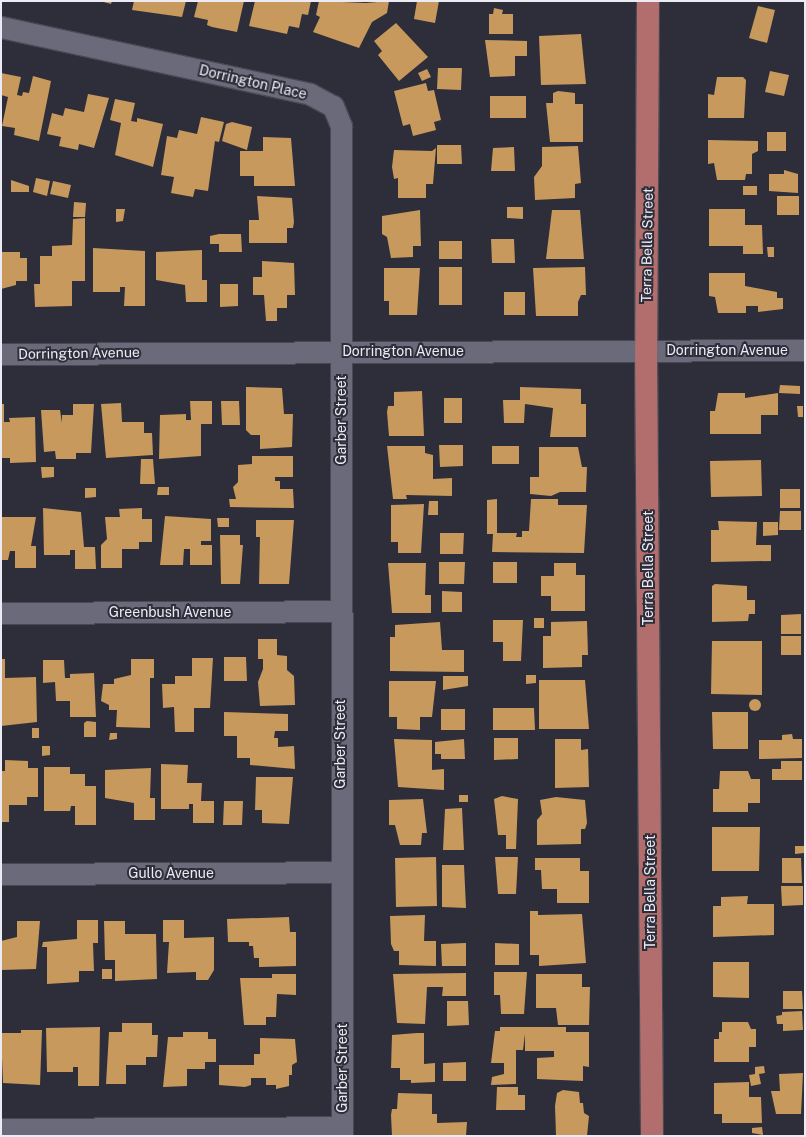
<!DOCTYPE html>
<style>
body{margin:0}
#map{position:relative;width:806px;height:1137px;overflow:hidden;background:#2e2d3a;font-family:"Public Sans",sans-serif}
div>[style]{position:absolute}
[style*='--x']{left:calc(var(--x)*1px);top:calc(var(--y)*1px);width:calc(var(--w)*1px);rotate:calc(var(--a)*1deg)}
.building>*{inset:0;background:#c7995d}
.round{border-radius:50%}
.roads{filter:drop-shadow(1px 0 #494854) drop-shadow(-1px 0 #494854) drop-shadow(0 1px #494854) drop-shadow(0 -1px #494854)}
.minor>*{height:21px;margin:-10.5px;padding:0 10.5px;transform-origin:10.5px;border-radius:10.5px;background:#6b6a7a}
.major>*{height:22px;margin:-11px;padding:0 11px;transform-origin:11px;border-radius:11px;background:#b16e6c}
span{translate:-50% -50%;white-space:nowrap;text-align:center;line-height:1.15;-webkit-text-stroke:4px #2e2d3a;paint-order:stroke}
.street-label{font-size:14px;color:#ecebf5}
.frame{position:absolute;inset:0;border:2px solid #ecebf5;pointer-events:none}
</style>
<div id="map">
<div class="building">
<i style="clip-path:polygon(100px 1px,112px 1px,111px 4px)"></i>
<i style="clip-path:polygon(134px 1px,186px 1px,182px 17px,132px 10px)"></i>
<i style="clip-path:polygon(198px 1px,244px 1px,237px 32px,212px 27px,207px 25px,208px 20px,194px 17px)"></i>
<i style="clip-path:polygon(255px 1px,311px 1px,308px 15px,302px 14px,299px 28px,289px 26px,287px 34px,249px 26px)"></i>
<i style="clip-path:polygon(319px 1px,366px 3px,389px 1px,387px 13px,372px 22px,359px 48px,313px 32px,320px 17px,316px 15px)"></i>
<i style="clip-path:polygon(417px 1px,439px 1px,435px 23px,414px 19px)"></i>
<i style="clip-path:polygon(758px 6px,775px 10px,767px 43px,749px 38px)"></i>
<i style="clip-path:polygon(494px 8px,503px 10px,502px 14px,513px 14px,513px 34px,489px 34px,489px 14px,493px 14px)"></i>
<i style="clip-path:polygon(396px 23px,428px 57px,399px 81px,378px 55px,382px 51px,374px 41px)"></i>
<i style="clip-path:polygon(581px 34px,586px 84px,541px 85px,539px 36px)"></i>
<i style="clip-path:polygon(485px 40px,527px 41px,527px 56px,515px 56px,515px 76px,490px 77px)"></i>
<i style="clip-path:polygon(438px 68px,462px 68px,461px 90px,437px 89px)"></i>
<i style="clip-path:polygon(427px 69px,431px 77px,422px 81px,418px 73px)"></i>
<i style="clip-path:polygon(770px 71px,789px 75px,784px 96px,765px 92px)"></i>
<i style="clip-path:polygon(1px 73px,21px 77px,17px 95px,22px 96px,23px 92px,29px 93px,33px 76px,51px 81px,39px 141px,14px 135px,15px 128px,2px 126px,8px 97px,1px 95px)"></i>
<i style="clip-path:polygon(717px 77px,743px 77px,746px 80px,744px 118px,708px 118px,708px 94px,714px 95px)"></i>
<i style="clip-path:polygon(426px 83px,428px 91px,434px 90px,441px 120px,434px 122px,436px 130px,413px 136px,410px 124px,403px 126px,394px 91px)"></i>
<i style="clip-path:polygon(558px 91px,575px 93px,575px 104px,583px 104px,583px 142px,550px 142px,546px 103px,553px 103px,553px 93px)"></i>
<i style="clip-path:polygon(88px 94px,109px 98px,94px 148px,79px 144px,78px 150px,59px 146px,61px 137px,47px 134px,52px 113px,63px 116px,65px 108px,84px 112px)"></i>
<i style="clip-path:polygon(490px 96px,526px 96px,526px 118px,490px 118px)"></i>
<i style="clip-path:polygon(115px 99px,135px 103px,131px 121px,137px 122px,137px 118px,163px 124px,153px 167px,115px 155px,121px 123px,110px 120px)"></i>
<i style="clip-path:polygon(201px 117px,224px 122px,219px 142px,215px 141px,208px 191px,195px 189px,193px 197px,171px 193px,174px 177px,161px 175px,167px 136px,177px 138px,179px 130px,197px 134px)"></i>
<i style="clip-path:polygon(232px 122px,252px 127px,247px 150px,222px 141px,226px 124px)"></i>
<i style="clip-path:polygon(767px 132px,786px 132px,786px 151px,767px 151px)"></i>
<i style="clip-path:polygon(263px 137px,291px 138px,295px 186px,254px 186px,254px 176px,240px 176px,240px 151px,263px 151px)"></i>
<i style="clip-path:polygon(708px 140px,758px 141px,758px 151px,752px 154px,752px 174px,746px 174px,745px 180px,717px 180px,714px 163px,708px 164px)"></i>
<i style="clip-path:polygon(437px 145px,461px 145px,462px 164px,437px 164px)"></i>
<i style="clip-path:polygon(578px 146px,581px 183px,575px 184px,575px 198px,535px 200px,534px 177px,542px 166px,542px 147px)"></i>
<i style="clip-path:polygon(514px 147px,515px 171px,491px 171px,493px 148px)"></i>
<i style="clip-path:polygon(436px 148px,433px 184px,426px 184px,426px 198px,398px 198px,398px 178px,394px 179px,392px 167px,394px 150px,432px 151px)"></i>
<i style="clip-path:polygon(784px 170px,798px 174px,798px 193px,769px 191px,769px 174px,784px 174px)"></i>
<i style="clip-path:polygon(36px 178px,50px 181px,47px 196px,33px 192px)"></i>
<i style="clip-path:polygon(11px 180px,29px 186px,29px 192px,11px 192px)"></i>
<i style="clip-path:polygon(53px 181px,71px 185px,68px 198px,50px 194px)"></i>
<i style="clip-path:polygon(743px 186px,757px 186px,757px 195px,743px 195px)"></i>
<i style="clip-path:polygon(257px 196px,292px 198px,294px 222px,293px 228px,287px 228px,287px 243px,249px 243px,249px 220px,259px 220px)"></i>
<i style="clip-path:polygon(777px 196px,799px 196px,799px 215px,777px 215px)"></i>
<i style="clip-path:polygon(74px 202px,86px 203px,85px 217px,73px 217px)"></i>
<i style="clip-path:polygon(507px 207px,523px 207px,523px 219px,507px 218px)"></i>
<i style="clip-path:polygon(116px 209px,125px 209px,123px 221px,116px 222px)"></i>
<i style="clip-path:polygon(709px 209px,745px 209px,745px 225px,762px 225px,763px 254px,743px 254px,743px 246px,709px 246px)"></i>
<i style="clip-path:polygon(420px 210px,421px 246px,413px 246px,413px 257px,391px 258px,387px 237px,382px 234px,382px 216px)"></i>
<i style="clip-path:polygon(552px 210px,580px 210px,584px 259px,546px 259px)"></i>
<i style="clip-path:polygon(85px 218px,85px 281px,72px 281px,72px 306px,35px 307px,34px 284px,40px 284px,40px 256px,52px 256px,52px 246px,72px 245px,73px 219px)"></i>
<i style="clip-path:polygon(219px 234px,241px 234px,242px 252px,219px 252px,219px 244px,210px 244px,210px 236px)"></i>
<i style="clip-path:polygon(491px 239px,514px 239px,515px 263px,492px 263px)"></i>
<i style="clip-path:polygon(439px 241px,462px 241px,462px 259px,439px 259px)"></i>
<i style="clip-path:polygon(767px 247px,774px 247px,774px 257px,768px 257px)"></i>
<i style="clip-path:polygon(93px 248px,145px 251px,145px 306px,124px 306px,125px 287px,120px 287px,120px 292px,93px 292px)"></i>
<i style="clip-path:polygon(202px 250px,202px 280px,207px 280px,207px 302px,186px 302px,185px 285px,156px 280px,156px 252px)"></i>
<i style="clip-path:polygon(1px 252px,20px 252px,20px 258px,27px 258px,27px 281px,16px 281px,16px 285px,1px 289px)"></i>
<i style="clip-path:polygon(262px 261px,294px 263px,295px 295px,287px 295px,287px 308px,277px 308px,277px 321px,266px 321px,264px 295px,253px 295px,253px 277px,262px 277px)"></i>
<i style="clip-path:polygon(439px 267px,462px 267px,462px 305px,439px 305px)"></i>
<i style="clip-path:polygon(585px 267px,586px 295px,581px 295px,578px 302px,578px 316px,536px 316px,533px 268px)"></i>
<i style="clip-path:polygon(384px 268px,420px 268px,417px 315px,389px 315px,389px 301px,384px 301px)"></i>
<i style="clip-path:polygon(709px 273px,745px 273px,745px 286px,777px 292px,777px 298px,783px 298px,783px 309px,758px 312px,758px 306px,746px 306px,746px 313px,718px 313px,715px 297px,709px 296px)"></i>
<i style="clip-path:polygon(220px 284px,238px 284px,238px 306px,220px 307px)"></i>
<i style="clip-path:polygon(504px 292px,525px 292px,525px 315px,504px 315px)"></i>
<i style="clip-path:polygon(780px 385px,800px 386px,800px 394px,779px 393px)"></i>
<i style="clip-path:polygon(246px 387px,282px 388px,284px 414px,293px 414px,292px 447px,260px 449px,260px 435px,251px 435px,246px 430px)"></i>
<i style="clip-path:polygon(520px 387px,581px 389px,581px 404px,586px 404px,586px 437px,550px 437px,553px 408px,525px 404px,524px 423px,504px 423px,503px 400px,520px 400px)"></i>
<i style="clip-path:polygon(422px 391px,424px 436px,389px 436px,387px 412px,388px 406px,394px 406px,394px 392px)"></i>
<i style="clip-path:polygon(718px 393px,745px 393px,745px 398px,778px 393px,778px 415px,761px 415px,761px 434px,710px 434px,710px 411px,715px 411px)"></i>
<i style="clip-path:polygon(444px 398px,462px 398px,462px 423px,444px 423px)"></i>
<i style="clip-path:polygon(190px 401px,212px 401px,212px 424px,201px 424px,201px 456px,159px 459px,160px 415px,186px 414px,186px 420px,191px 420px)"></i>
<i style="clip-path:polygon(221px 401px,239px 401px,240px 425px,222px 425px)"></i>
<i style="clip-path:polygon(121px 403px,122px 422px,144px 422px,144px 433px,152px 433px,153px 455px,106px 458px,101px 404px)"></i>
<i style="clip-path:polygon(1px 404px,4px 404px,4px 422px,10px 422px,9px 418px,35px 417px,36px 462px,10px 463px,10px 458px,1px 458px)"></i>
<i style="clip-path:polygon(73px 404px,94px 404px,91px 453px,76px 453px,76px 459px,56px 459px,55px 451px,44px 452px,41px 410px,60px 410px,62px 423px,62px 415px,73px 415px)"></i>
<i style="clip-path:polygon(797px 406px,803px 406px,803px 417px,798px 417px)"></i>
<i style="clip-path:polygon(439px 445px,463px 445px,463px 466px,440px 467px)"></i>
<i style="clip-path:polygon(387px 446px,425px 446px,425px 453px,433px 455px,433px 479px,452px 478px,452px 496px,406px 495px,407px 499px,393px 499px)"></i>
<i style="clip-path:polygon(492px 446px,519px 446px,519px 464px,492px 464px)"></i>
<i style="clip-path:polygon(539px 447px,578px 447px,582px 467px,587px 467px,586px 492px,560px 492px,551px 496px,530px 494px,530px 477px,539px 477px)"></i>
<i style="clip-path:polygon(252px 456px,293px 456px,293px 477px,275px 477px,275px 481px,280px 481px,280px 489px,293px 489px,294px 508px,230px 507px,229px 499px,236px 499px,233px 487px,238px 482px,238px 465px,252px 464px)"></i>
<i style="clip-path:polygon(141px 459px,153px 459px,155px 484px,140px 484px)"></i>
<i style="clip-path:polygon(761px 460px,762px 496px,711px 497px,710px 461px)"></i>
<i style="clip-path:polygon(41px 467px,54px 467px,54px 477px,42px 478px)"></i>
<i style="clip-path:polygon(158px 487px,169px 487px,169px 495px,157px 495px)"></i>
<i style="clip-path:polygon(85px 488px,96px 488px,96px 497px,85px 498px)"></i>
<i style="clip-path:polygon(780px 489px,800px 489px,800px 508px,780px 508px)"></i>
<i style="clip-path:polygon(497px 499px,497px 533px,517px 533px,516px 537px,522px 537px,522px 531px,529px 531px,531px 499px,558px 499px,558px 505px,587px 505px,584px 553px,492px 552px,493px 534px,487px 534px,487px 500px)"></i>
<i style="clip-path:polygon(429px 501px,438px 501px,438px 515px,428px 515px)"></i>
<i style="clip-path:polygon(424px 504px,421px 553px,398px 553px,398px 542px,391px 542px,391px 505px)"></i>
<i style="clip-path:polygon(43px 508px,81px 512px,84px 547px,95px 547px,96px 569px,75px 569px,75px 550px,70px 550px,70px 555px,44px 555px)"></i>
<i style="clip-path:polygon(142px 508px,142px 519px,152px 519px,152px 542px,139px 542px,139px 549px,122px 549px,122px 568px,101px 568px,101px 545px,107px 539px,105px 517px,120px 517px,119px 509px)"></i>
<i style="clip-path:polygon(780px 511px,801px 511px,801px 530px,779px 530px)"></i>
<i style="clip-path:polygon(165px 516px,211px 519px,211px 541px,201px 541px,201px 545px,212px 545px,212px 565px,190px 565px,190px 549px,184px 549px,183px 565px,160px 565px)"></i>
<i style="clip-path:polygon(1px 517px,36px 517px,31px 546px,36px 546px,36px 568px,15px 568px,15px 551px,10px 551px,8px 560px,1px 560px)"></i>
<i style="clip-path:polygon(217px 518px,229px 518px,229px 527px,218px 527px)"></i>
<i style="clip-path:polygon(256px 520px,294px 520px,289px 584px,259px 584px,260px 537px,256px 537px)"></i>
<i style="clip-path:polygon(718px 521px,757px 522px,756px 545px,771px 545px,771px 561px,711px 562px,711px 530px,719px 530px)"></i>
<i style="clip-path:polygon(763px 522px,778px 522px,778px 535px,763px 536px)"></i>
<i style="clip-path:polygon(440px 533px,464px 533px,463px 554px,440px 554px)"></i>
<i style="clip-path:polygon(220px 535px,240px 535px,240px 545px,243px 545px,240px 584px,221px 584px)"></i>
<i style="clip-path:polygon(439px 562px,465px 562px,464px 584px,439px 584px)"></i>
<i style="clip-path:polygon(493px 562px,517px 562px,517px 583px,493px 583px)"></i>
<i style="clip-path:polygon(388px 563px,426px 563px,425px 595px,431px 595px,431px 613px,392px 613px)"></i>
<i style="clip-path:polygon(554px 563px,576px 563px,576px 575px,585px 575px,585px 611px,551px 611px,551px 596px,541px 596px,541px 576px,554px 576px)"></i>
<i style="clip-path:polygon(715px 584px,747px 586px,747px 600px,755px 600px,755px 614px,749px 614px,748px 621px,712px 622px,712px 586px)"></i>
<i style="clip-path:polygon(442px 591px,462px 592px,462px 612px,442px 612px)"></i>
<i style="clip-path:polygon(801px 614px,801px 634px,781px 634px,781px 615px)"></i>
<i style="clip-path:polygon(534px 618px,544px 618px,544px 628px,534px 628px)"></i>
<i style="clip-path:polygon(493px 620px,523px 620px,521px 661px,503px 661px,503px 642px,493px 642px)"></i>
<i style="clip-path:polygon(587px 621px,588px 655px,582px 655px,582px 667px,543px 668px,543px 636px,551px 636px,551px 622px)"></i>
<i style="clip-path:polygon(440px 622px,442px 650px,464px 650px,464px 672px,390px 671px,390px 637px,395px 637px,395px 625px)"></i>
<i style="clip-path:polygon(781px 636px,801px 636px,801px 655px,781px 655px)"></i>
<i style="clip-path:polygon(258px 639px,277px 639px,277px 655px,287px 656px,287px 670px,294px 676px,295px 705px,260px 706px,258px 682px,263px 669px,263px 659px,258px 659px)"></i>
<i style="clip-path:polygon(712px 641px,762px 641px,762px 695px,711px 694px)"></i>
<i style="clip-path:polygon(224px 657px,246px 657px,247px 681px,224px 681px)"></i>
<i style="clip-path:polygon(192px 658px,213px 658px,210px 708px,194px 708px,194px 732px,175px 732px,174px 707px,163px 708px,162px 684px,175px 684px,175px 676px,192px 676px)"></i>
<i style="clip-path:polygon(1px 659px,5px 659px,5px 678px,36px 677px,37px 722px,1px 726px)"></i>
<i style="clip-path:polygon(131px 659px,154px 659px,154px 678px,150px 678px,150px 728px,116px 727px,117px 710px,109px 710px,109px 705px,101px 701px,103px 684px,114px 684px,114px 679px,131px 675px)"></i>
<i style="clip-path:polygon(43px 660px,64px 660px,65px 678px,70px 678px,70px 674px,94px 673px,96px 717px,70px 717px,70px 701px,56px 701px,55px 682px,43px 683px)"></i>
<i style="clip-path:polygon(526px 675px,536px 675px,536px 683px,526px 684px)"></i>
<i style="clip-path:polygon(443px 676px,468px 676px,468px 686px,443px 690px)"></i>
<i style="clip-path:polygon(539px 680px,585px 680px,589px 729px,539px 729px)"></i>
<i style="clip-path:polygon(389px 681px,436px 681px,432px 717px,420px 717px,420px 730px,397px 729px,397px 717px,389px 717px)"></i>
<i class="round" style="left:749px;top:699px;width:12px;height:12px"></i>
<i style="clip-path:polygon(493px 708px,534px 708px,535px 730px,493px 730px)"></i>
<i style="clip-path:polygon(441px 709px,465px 709px,465px 730px,441px 730px)"></i>
<i style="clip-path:polygon(224px 712px,288px 714px,288px 731px,275px 731px,274px 738px,278px 738px,278px 747px,294px 746px,295px 769px,250px 765px,250px 758px,237px 758px,237px 736px,224px 736px)"></i>
<i style="clip-path:polygon(712px 712px,748px 712px,748px 749px,713px 749px)"></i>
<i style="clip-path:polygon(87px 721px,96px 722px,96px 737px,84px 737px,84px 723px)"></i>
<i style="clip-path:polygon(32px 728px,39px 728px,39px 738px,32px 738px)"></i>
<i style="clip-path:polygon(110px 733px,117px 733px,117px 739px,109px 740px)"></i>
<i style="clip-path:polygon(792px 734px,793px 739px,802px 739px,802px 758px,759px 759px,759px 740px,782px 740px,782px 735px)"></i>
<i style="clip-path:polygon(494px 738px,518px 738px,518px 759px,494px 760px)"></i>
<i style="clip-path:polygon(394px 739px,432px 740px,432px 770px,444px 769px,444px 790px,398px 787px)"></i>
<i style="clip-path:polygon(464px 739px,465px 759px,441px 759px,441px 754px,435px 754px,435px 742px)"></i>
<i style="clip-path:polygon(555px 739px,581px 739px,581px 750px,588px 749px,589px 787px,555px 788px)"></i>
<i style="clip-path:polygon(42px 746px,50px 746px,50px 755px,42px 756px)"></i>
<i style="clip-path:polygon(5px 760px,28px 761px,28px 768px,38px 768px,38px 797px,27px 797px,27px 805px,9px 805px,9px 822px,1px 822px,1px 771px,5px 771px)"></i>
<i style="clip-path:polygon(781px 761px,802px 761px,802px 780px,772px 780px,772px 769px,781px 769px)"></i>
<i style="clip-path:polygon(161px 764px,188px 765px,187px 783px,202px 783px,201px 801px,214px 801px,214px 823px,193px 823px,193px 804px,189px 804px,189px 809px,161px 809px)"></i>
<i style="clip-path:polygon(44px 767px,70px 767px,70px 774px,85px 774px,85px 786px,96px 786px,96px 825px,75px 825px,75px 806px,71px 806px,70px 811px,44px 811px)"></i>
<i style="clip-path:polygon(151px 768px,150px 798px,155px 798px,155px 820px,134px 820px,134px 803px,105px 798px,105px 770px)"></i>
<i style="clip-path:polygon(720px 771px,748px 771px,751px 779px,760px 779px,760px 803px,748px 803px,748px 812px,713px 812px,713px 789px,719px 789px)"></i>
<i style="clip-path:polygon(256px 777px,293px 777px,289px 824px,262px 823px,262px 810px,255px 810px)"></i>
<i style="clip-path:polygon(459px 795px,468px 795px,468px 802px,459px 802px)"></i>
<i style="clip-path:polygon(502px 796px,518px 799px,516px 849px,506px 849px,506px 835px,498px 835px,494px 799px)"></i>
<i style="clip-path:polygon(556px 797px,585px 800px,587px 823px,585px 829px,581px 829px,581px 844px,537px 845px,537px 820px,542px 814px,540px 800px)"></i>
<i style="clip-path:polygon(423px 799px,427px 833px,422px 833px,421px 845px,400px 845px,395px 825px,389px 825px,389px 800px)"></i>
<i style="clip-path:polygon(224px 801px,243px 801px,242px 825px,223px 825px)"></i>
<i style="clip-path:polygon(462px 808px,464px 850px,443px 850px,445px 809px)"></i>
<i style="clip-path:polygon(712px 827px,760px 827px,759px 871px,712px 871px)"></i>
<i style="clip-path:polygon(795px 846px,804px 846px,804px 853px,795px 854px)"></i>
<i style="clip-path:polygon(436px 857px,437px 906px,396px 907px,395px 858px)"></i>
<i style="clip-path:polygon(495px 857px,518px 857px,516px 894px,498px 894px)"></i>
<i style="clip-path:polygon(535px 858px,580px 858px,580px 871px,589px 871px,589px 903px,557px 903px,557px 889px,542px 889px,541px 870px,535px 870px)"></i>
<i style="clip-path:polygon(782px 858px,801px 858px,802px 883px,782px 883px)"></i>
<i style="clip-path:polygon(442px 865px,464px 865px,466px 908px,442px 907px)"></i>
<i style="clip-path:polygon(781px 886px,803px 886px,803px 905px,782px 906px)"></i>
<i style="clip-path:polygon(748px 896px,747px 904px,774px 904px,774px 935px,713px 937px,713px 906px,721px 906px,721px 897px)"></i>
<i style="clip-path:polygon(530px 911px,538px 911px,538px 915px,582px 914px,586px 963px,539px 966px,539px 955px,530px 955px)"></i>
<i style="clip-path:polygon(425px 915px,424px 941px,436px 941px,436px 966px,399px 965px,399px 951px,394px 951px,391px 944px,390px 916px)"></i>
<i style="clip-path:polygon(289px 917px,290px 932px,296px 932px,296px 966px,259px 967px,259px 958px,254px 958px,253px 946px,249px 946px,249px 942px,228px 942px,227px 919px)"></i>
<i style="clip-path:polygon(77px 920px,98px 920px,98px 943px,93px 943px,94px 971px,79px 971px,79px 982px,47px 984px,47px 947px,42px 947px,43px 942px,77px 939px)"></i>
<i style="clip-path:polygon(163px 920px,184px 920px,184px 938px,214px 937px,214px 970px,208px 980px,196px 980px,196px 972px,167px 973px,169px 942px,163px 942px)"></i>
<i style="clip-path:polygon(17px 921px,40px 921px,36px 969px,1px 970px,1px 941px,17px 937px)"></i>
<i style="clip-path:polygon(104px 921px,125px 921px,125px 934px,156px 934px,157px 979px,115px 981px,115px 960px,105px 960px)"></i>
<i style="clip-path:polygon(466px 943px,466px 966px,442px 966px,441px 944px)"></i>
<i style="clip-path:polygon(495px 943px,519px 944px,519px 965px,495px 965px)"></i>
<i style="clip-path:polygon(713px 962px,749px 962px,749px 998px,713px 997px)"></i>
<i style="clip-path:polygon(102px 969px,112px 969px,112px 979px,102px 979px)"></i>
<i style="clip-path:polygon(494px 972px,527px 972px,524px 1014px,501px 1014px,500px 995px,494px 995px)"></i>
<i style="clip-path:polygon(466px 973px,466px 996px,442px 996px,443px 987px,427px 987px,425px 1024px,397px 1023px,393px 974px)"></i>
<i style="clip-path:polygon(272px 974px,296px 974px,296px 995px,277px 994px,276px 1017px,266px 1017px,266px 1025px,244px 1025px,240px 978px,272px 978px)"></i>
<i style="clip-path:polygon(536px 974px,582px 974px,582px 987px,590px 987px,589px 1025px,558px 1025px,556px 1008px,536px 1008px)"></i>
<i style="clip-path:polygon(783px 991px,802px 991px,803px 1009px,783px 1009px)"></i>
<i style="clip-path:polygon(447px 1001px,468px 1001px,469px 1025px,447px 1026px)"></i>
<i style="clip-path:polygon(802px 1011px,803px 1030px,783px 1031px,783px 1024px,777px 1024px,776px 1016px,782px 1015px,782px 1012px)"></i>
<i style="clip-path:polygon(722px 1022px,748px 1022px,751px 1029px,756px 1029px,756px 1047px,749px 1047px,749px 1062px,714px 1062px,714px 1039px,719px 1039px,719px 1032px,722px 1032px)"></i>
<i style="clip-path:polygon(122px 1023px,152px 1023px,152px 1035px,158px 1035px,157px 1057px,146px 1057px,146px 1065px,126px 1065px,126px 1084px,106px 1084px,109px 1032px,122px 1032px)"></i>
<i style="clip-path:polygon(100px 1027px,99px 1086px,78px 1086px,78px 1067px,73px 1067px,73px 1072px,47px 1072px,46px 1028px)"></i>
<i style="clip-path:polygon(500px 1027px,566px 1027px,566px 1032px,589px 1032px,589px 1067px,583px 1066px,583px 1081px,537px 1079px,537px 1058px,554px 1057px,554px 1051px,525px 1051px,525px 1034px,523px 1050px,516px 1050px,516px 1084px,491px 1085px,492px 1077px,504px 1074px,504px 1063px,491px 1063px,495px 1031px,500px 1031px)"></i>
<i style="clip-path:polygon(21px 1030px,42px 1030px,40px 1085px,3px 1083px,1px 1033px,21px 1033px)"></i>
<i style="clip-path:polygon(183px 1032px,208px 1032px,208px 1039px,216px 1039px,216px 1062px,205px 1062px,205px 1069px,187px 1069px,187px 1086px,163px 1087px,168px 1037px,183px 1037px)"></i>
<i style="clip-path:polygon(417px 1033px,424px 1033px,424px 1064px,435px 1063px,435px 1082px,411px 1083px,411px 1080px,400px 1080px,400px 1068px,391px 1068px,392px 1035px)"></i>
<i style="clip-path:polygon(260px 1038px,295px 1039px,297px 1062px,292px 1065px,292px 1075px,289px 1075px,289px 1086px,276px 1089px,276px 1085px,266px 1085px,266px 1078px,251px 1078px,251px 1085px,245px 1087px,219px 1085px,219px 1065px,254px 1065px,254px 1054px,260px 1054px)"></i>
<i style="clip-path:polygon(466px 1062px,466px 1081px,443px 1081px,443px 1063px)"></i>
<i style="clip-path:polygon(764px 1066px,765px 1073px,759px 1074px,761px 1084px,751px 1086px,749px 1075px,755px 1074px,755px 1067px)"></i>
<i style="clip-path:polygon(803px 1073px,801px 1114px,776px 1114px,771px 1091px,780px 1091px,779px 1074px)"></i>
<i style="clip-path:polygon(749px 1082px,749px 1097px,761px 1097px,762px 1123px,722px 1123px,722px 1114px,714px 1114px,714px 1083px)"></i>
<i style="clip-path:polygon(497px 1087px,518px 1087px,518px 1095px,525px 1095px,525px 1110px,496px 1110px)"></i>
<i style="clip-path:polygon(563px 1090px,579px 1092px,580px 1103px,583px 1103px,584px 1113px,589px 1116px,587px 1136px,556px 1136px,555px 1106px,557px 1093px)"></i>
<i style="clip-path:polygon(398px 1093px,432px 1094px,432px 1114px,437px 1114px,437px 1123px,467px 1122px,466px 1136px,392px 1136px,391px 1115px,392px 1109px,397px 1109px)"></i>
<i style="clip-path:polygon(762px 1127px,763px 1135px,752px 1133px,752px 1128px)"></i>
</div>
<div class="roads">
<div class="minor">
<i style="--x:1;--y:27;--w:316;--a:12.2"></i>
<i style="--x:310;--y:94;--w:26;--a:28"></i>
<i style="--x:333;--y:106;--w:22;--a:68"></i>
<i style="--x:341;--y:126;--w:1010;--a:89.94"></i>
<i style="--x:1;--y:354;--w:804;--a:-0.29"></i>
<i style="--x:1;--y:613;--w:339;--a:-0.3"></i>
<i style="--x:1;--y:874;--w:340;--a:-0.3"></i>
<i style="--x:1;--y:1129;--w:341;--a:-0.3"></i>
</div>
<div class="major">
<i style="--x:648;--y:1;--w:349;--a:90.3"></i>
<i style="--x:646;--y:350;--w:786;--a:89.56"></i>
</div>
</div>
<div class="street-label">
<span style="left:253px;top:82px;rotate:13deg">Dorrington Place</span>
<span style="left:647px;top:245px;rotate:-89deg">Terra Bella Street</span>
<span style="left:727px;top:350px">Dorrington Avenue</span>
<span style="left:403px;top:351px">Dorrington Avenue</span>
<span style="left:79px;top:353px;rotate:-1deg">Dorrington Avenue</span>
<span style="left:341px;top:420px;rotate:-90deg">Garber Street</span>
<span style="left:648px;top:568px;rotate:-90deg">Terra Bella Street</span>
<span style="left:170px;top:612px">Greenbush Avenue</span>
<span style="left:340px;top:744px;rotate:-90deg">Garber Street</span>
<span style="left:171px;top:873px">Gullo Avenue</span>
<span style="left:650px;top:892px;rotate:-90deg">Terra Bella Street</span>
<span style="left:342px;top:1068px;rotate:-90deg">Garber Street</span>
</div>
<div class="frame"></div>
</div>
